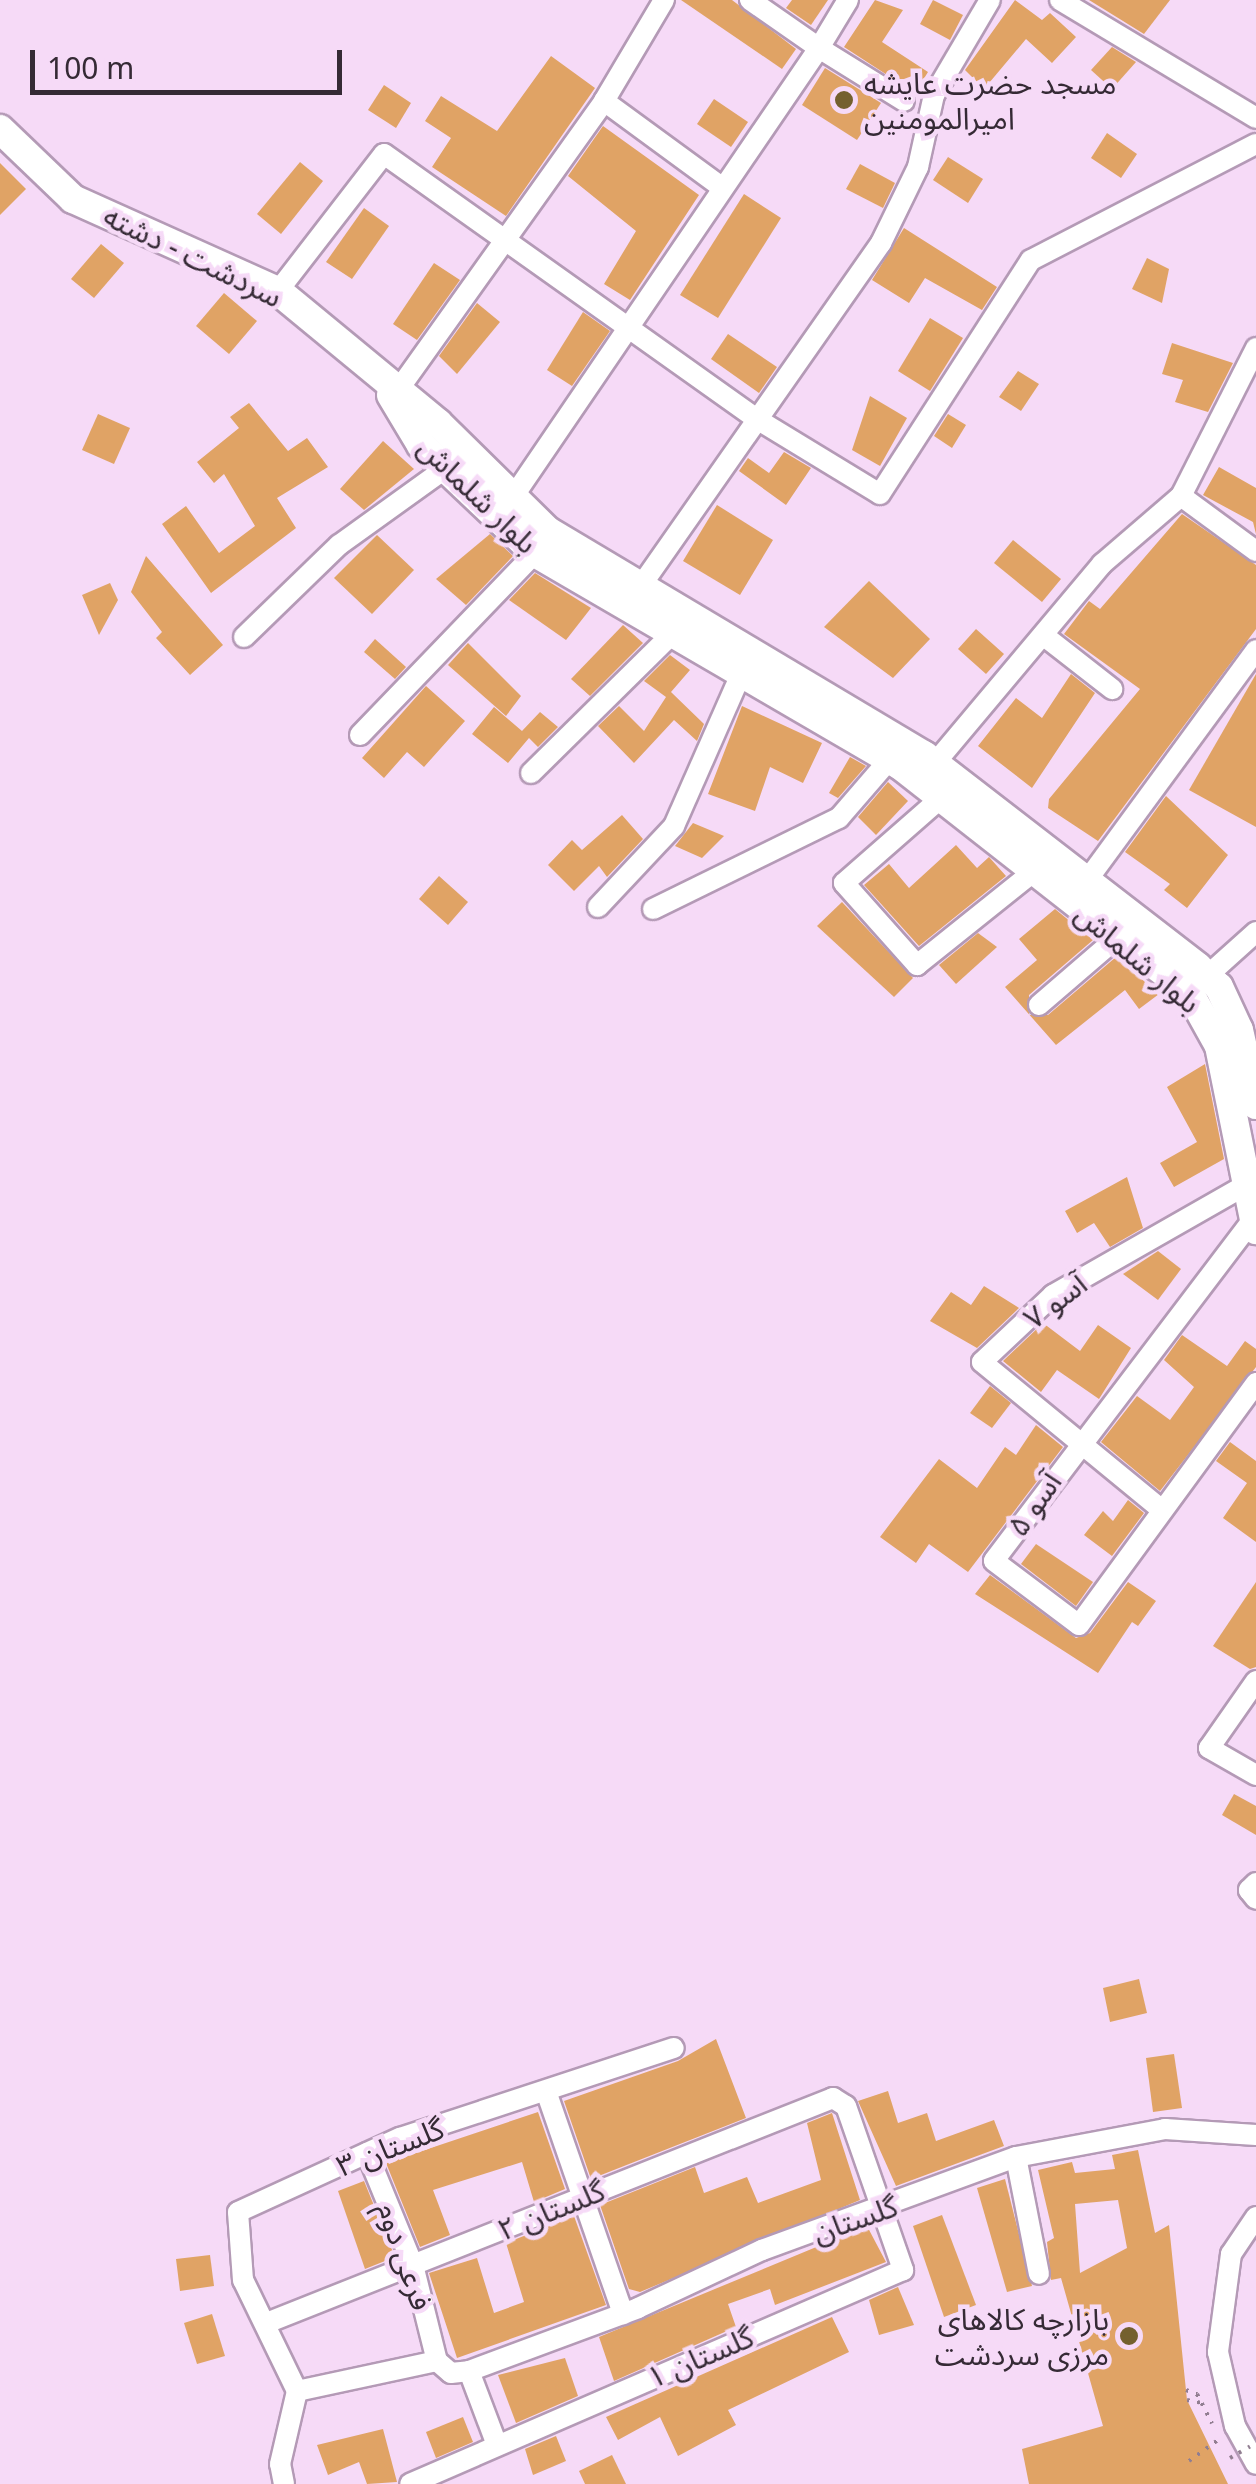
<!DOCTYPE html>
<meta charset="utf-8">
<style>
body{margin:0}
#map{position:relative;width:1256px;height:2484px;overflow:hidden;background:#f6daf7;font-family:"Noto Sans","Noto Sans Arabic",sans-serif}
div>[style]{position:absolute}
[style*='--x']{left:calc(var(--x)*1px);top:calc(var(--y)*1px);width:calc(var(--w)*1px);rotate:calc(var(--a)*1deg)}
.building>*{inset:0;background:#e0a365}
.path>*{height:4px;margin-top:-2px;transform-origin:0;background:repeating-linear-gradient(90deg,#917e91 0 2.5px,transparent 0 10.5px)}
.roads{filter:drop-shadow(2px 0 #b49ab6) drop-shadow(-2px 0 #b49ab6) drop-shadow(0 2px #b49ab6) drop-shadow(0 -2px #b49ab6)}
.minor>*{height:20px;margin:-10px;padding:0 10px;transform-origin:10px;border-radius:10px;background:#fff}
.major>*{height:28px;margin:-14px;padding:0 14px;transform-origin:14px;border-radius:14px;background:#fff}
.path-bridge>*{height:4px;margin-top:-2px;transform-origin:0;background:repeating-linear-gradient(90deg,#917e91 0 2.5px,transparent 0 10.5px)}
.dots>*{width:28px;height:28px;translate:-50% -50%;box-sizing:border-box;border:5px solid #f6daf7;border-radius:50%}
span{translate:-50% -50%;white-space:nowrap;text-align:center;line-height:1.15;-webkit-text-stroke:9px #f6daf7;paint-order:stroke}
.poi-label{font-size:30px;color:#352a35}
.left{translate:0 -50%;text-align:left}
.right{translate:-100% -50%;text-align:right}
.street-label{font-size:30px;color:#352a35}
.scale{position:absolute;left:30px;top:50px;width:312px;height:45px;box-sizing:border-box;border:5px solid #352a35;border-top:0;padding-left:12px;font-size:30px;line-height:35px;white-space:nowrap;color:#352a35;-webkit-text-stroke:8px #f6daf7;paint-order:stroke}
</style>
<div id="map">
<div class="building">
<i style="clip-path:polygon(681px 0,732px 0,796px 49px,782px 69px)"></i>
<i style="clip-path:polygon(792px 0,828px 0,811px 25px,786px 8px)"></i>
<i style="clip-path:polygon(875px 0,903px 10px,882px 42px,928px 72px,915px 93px,844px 47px)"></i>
<i style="clip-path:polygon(933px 0,963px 15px,950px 40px,920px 24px)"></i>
<i style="clip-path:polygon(1015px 0,1042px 20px,1050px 13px,1076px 37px,1052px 63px,1026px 39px,984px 89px,965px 70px)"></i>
<i style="clip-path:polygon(1089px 0,1170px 0,1144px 34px)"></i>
<i style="clip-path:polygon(1112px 47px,1136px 62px,1112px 89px,1091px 70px)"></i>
<i style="clip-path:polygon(551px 56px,595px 88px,506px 216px,432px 167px,451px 138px,425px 121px,441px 96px,497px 131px)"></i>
<i style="clip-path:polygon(825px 68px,881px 103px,857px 140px,802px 105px)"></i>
<i style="clip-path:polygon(384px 85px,411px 103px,396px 128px,368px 110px)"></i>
<i style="clip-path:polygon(714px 99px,748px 122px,731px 147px,697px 124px)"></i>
<i style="clip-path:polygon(603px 126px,699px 195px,630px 300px,604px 284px,636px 231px,568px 176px)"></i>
<i style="clip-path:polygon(1107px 133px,1137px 154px,1121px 178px,1091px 158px)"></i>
<i style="clip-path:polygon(948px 157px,983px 179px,968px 203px,933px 180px)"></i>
<i style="clip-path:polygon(300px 162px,323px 181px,281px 234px,257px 214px)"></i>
<i style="clip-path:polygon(0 163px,26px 189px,0 215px)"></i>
<i style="clip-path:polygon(860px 164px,895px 183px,883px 208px,846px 189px)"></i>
<i style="clip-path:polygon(744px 194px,781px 218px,718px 318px,680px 295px)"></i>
<i style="clip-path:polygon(364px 208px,389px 226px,352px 279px,326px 262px)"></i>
<i style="clip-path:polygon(904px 228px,997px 287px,982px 310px,925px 278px,909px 303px,872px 280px)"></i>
<i style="clip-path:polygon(101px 244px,124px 263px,94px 298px,71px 279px)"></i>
<i style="clip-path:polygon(1147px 258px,1169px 269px,1162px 303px,1132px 289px)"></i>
<i style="clip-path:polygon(434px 263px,460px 280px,417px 340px,393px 324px)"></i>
<i style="clip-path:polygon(224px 293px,257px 321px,229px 354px,196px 326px)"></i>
<i style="clip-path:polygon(477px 303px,500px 322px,457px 374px,439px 356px)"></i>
<i style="clip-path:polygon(583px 312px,610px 331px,572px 386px,547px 370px)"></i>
<i style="clip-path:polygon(930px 318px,963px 338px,930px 391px,898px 371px)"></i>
<i style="clip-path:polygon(728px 334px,777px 367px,759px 393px,711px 359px)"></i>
<i style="clip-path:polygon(1172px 343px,1233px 363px,1208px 412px,1175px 402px,1183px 380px,1162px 374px)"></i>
<i style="clip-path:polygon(1018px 371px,1039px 384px,1021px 411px,999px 397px)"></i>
<i style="clip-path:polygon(870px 396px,907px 418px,880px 466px,852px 450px)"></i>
<i style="clip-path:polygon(249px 403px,288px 451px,307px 438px,328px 467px,277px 498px,296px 528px,211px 593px,162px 524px,186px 506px,219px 553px,255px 526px,224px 474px,214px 483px,197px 462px,239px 428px,230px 417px)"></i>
<i style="clip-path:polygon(98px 414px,130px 428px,114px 464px,82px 450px)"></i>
<i style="clip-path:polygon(948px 414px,966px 425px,952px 448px,934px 436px)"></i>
<i style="clip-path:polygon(383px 441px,414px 469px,364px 510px,340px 489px)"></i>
<i style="clip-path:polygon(784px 452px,811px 468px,786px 505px,739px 471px,748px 458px,769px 473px)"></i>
<i style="clip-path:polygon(1219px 467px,1256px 488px,1256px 534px,1253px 522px,1203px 495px)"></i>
<i style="clip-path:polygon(717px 505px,773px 540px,740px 595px,683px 561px)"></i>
<i style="clip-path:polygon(1182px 514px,1256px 565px,1256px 629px,1098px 841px,1048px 808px,1049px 799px,1140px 689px,1064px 634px,1089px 601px,1100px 609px)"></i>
<i style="clip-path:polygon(490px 534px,513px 556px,466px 605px,436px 579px)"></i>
<i style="clip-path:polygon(377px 535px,414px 570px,372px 614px,334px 578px)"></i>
<i style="clip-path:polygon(1013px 540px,1061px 579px,1042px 602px,994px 563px)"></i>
<i style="clip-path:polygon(146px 556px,223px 645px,190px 675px,156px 638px,162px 632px,131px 592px)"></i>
<i style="clip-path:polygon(535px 573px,591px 608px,566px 640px,509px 600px)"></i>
<i style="clip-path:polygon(869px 581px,930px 639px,893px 678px,824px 627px)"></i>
<i style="clip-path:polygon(110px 583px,118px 600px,99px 635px,82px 595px)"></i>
<i style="clip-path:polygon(623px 625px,643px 643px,590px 696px,571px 679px)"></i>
<i style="clip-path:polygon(976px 629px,1004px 654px,986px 674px,958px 649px)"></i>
<i style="clip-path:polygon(375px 639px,406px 667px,395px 679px,364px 652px)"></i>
<i style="clip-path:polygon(468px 643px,521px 696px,506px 716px,448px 665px)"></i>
<i style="clip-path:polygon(670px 655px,690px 670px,671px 692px,704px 724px,697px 741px,674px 720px,634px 763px,598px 726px,619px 706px,644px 731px,666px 697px,644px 681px)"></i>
<i style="clip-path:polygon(1071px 674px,1095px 693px,1032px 788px,978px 746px,1016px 698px,1042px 718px)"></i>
<i style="clip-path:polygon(1256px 674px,1256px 827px,1189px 790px)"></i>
<i style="clip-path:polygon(426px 686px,465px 721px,424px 767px,407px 752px,384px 778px,362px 758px)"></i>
<i style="clip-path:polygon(742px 706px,822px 743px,803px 783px,770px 767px,755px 811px,708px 794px)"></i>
<i style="clip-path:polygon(494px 707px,522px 731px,540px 712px,558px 727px,538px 747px,529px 738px,508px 763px,472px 734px)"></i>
<i style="clip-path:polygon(850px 757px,866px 766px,838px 798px,829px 793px)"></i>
<i style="clip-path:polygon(888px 782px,908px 801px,876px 835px,858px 817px)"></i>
<i style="clip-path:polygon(1166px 796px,1228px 855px,1187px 908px,1164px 890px,1170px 884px,1125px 852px)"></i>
<i style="clip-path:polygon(622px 815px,643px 839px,607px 877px,599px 866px,574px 891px,548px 865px,572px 840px,582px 850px)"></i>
<i style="clip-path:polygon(693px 823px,724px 836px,702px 858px,675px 846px)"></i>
<i style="clip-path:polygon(956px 845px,977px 868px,989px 857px,1006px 876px,919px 946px,864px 885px,889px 864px,909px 888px)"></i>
<i style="clip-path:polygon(439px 876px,468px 902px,448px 925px,419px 899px)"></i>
<i style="clip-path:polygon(842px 902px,913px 978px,894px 997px,817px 926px)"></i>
<i style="clip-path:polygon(1055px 909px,1093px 940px,1029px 995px,1029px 1015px,1048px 1015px,1116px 957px,1159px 994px,1139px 1009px,1125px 990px,1056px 1045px,1005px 987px,1037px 960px,1019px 939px)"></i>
<i style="clip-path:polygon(978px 933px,997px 947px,956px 984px,939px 965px)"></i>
<i style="clip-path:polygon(1205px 1064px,1224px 1159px,1174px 1187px,1160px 1163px,1197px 1142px,1167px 1087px)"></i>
<i style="clip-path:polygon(1127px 1177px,1143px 1228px,1110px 1247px,1094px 1223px,1077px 1233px,1065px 1211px)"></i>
<i style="clip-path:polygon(1158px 1251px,1181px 1269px,1158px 1300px,1123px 1274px)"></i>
<i style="clip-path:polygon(984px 1286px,1019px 1308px,977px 1348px,930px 1321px,951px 1292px,971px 1305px)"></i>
<i style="clip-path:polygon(1043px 1323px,1080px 1351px,1098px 1325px,1131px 1348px,1099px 1399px,1057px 1370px,1041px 1392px,1003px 1361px)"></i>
<i style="clip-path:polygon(1182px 1335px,1227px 1366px,1245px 1341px,1256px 1349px,1256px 1367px,1160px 1491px,1101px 1442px,1137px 1396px,1170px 1420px,1194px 1387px,1164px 1360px)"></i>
<i style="clip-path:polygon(990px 1386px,1011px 1403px,992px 1428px,970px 1413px)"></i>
<i style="clip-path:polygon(1036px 1425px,1063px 1447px,968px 1572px,929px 1544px,916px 1563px,880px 1537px,939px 1459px,977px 1488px,1005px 1447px,1016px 1455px)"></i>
<i style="clip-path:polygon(1230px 1442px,1256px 1461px,1256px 1542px,1223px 1518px,1247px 1483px,1216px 1461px)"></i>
<i style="clip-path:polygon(1128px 1500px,1144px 1513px,1112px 1556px,1084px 1535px,1103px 1511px,1113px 1521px)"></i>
<i style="clip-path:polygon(1036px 1544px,1093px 1582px,1076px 1606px,1021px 1564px)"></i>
<i style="clip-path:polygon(990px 1575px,1076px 1638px,1090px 1633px,1128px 1582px,1156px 1601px,1138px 1626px,1132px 1622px,1098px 1673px,975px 1594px)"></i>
<i style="clip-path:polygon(1256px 1582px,1256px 1667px,1250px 1669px,1213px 1646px)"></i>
<i style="clip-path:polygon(1234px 1794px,1256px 1806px,1256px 1835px,1222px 1815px)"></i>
<i style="clip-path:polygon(1139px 1979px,1147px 2013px,1110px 2022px,1103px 1988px)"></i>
<i style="clip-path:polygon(716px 2039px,746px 2118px,591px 2179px,564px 2101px,678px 2061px)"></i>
<i style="clip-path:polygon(1174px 2054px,1182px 2108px,1153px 2112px,1146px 2058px)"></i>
<i style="clip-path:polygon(888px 2091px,898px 2123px,927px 2113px,936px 2141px,994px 2120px,1004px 2146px,896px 2186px,858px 2101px)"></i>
<i style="clip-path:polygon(538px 2112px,565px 2189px,534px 2202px,522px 2162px,433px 2190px,450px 2235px,420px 2247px,386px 2163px)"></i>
<i style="clip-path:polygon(832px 2113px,860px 2200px,640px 2292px,629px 2289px,600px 2205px,695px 2167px,704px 2193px,747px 2177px,758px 2203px,821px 2180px,807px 2123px)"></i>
<i style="clip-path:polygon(evenodd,1138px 2150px,1155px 2233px,1169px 2225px,1187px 2400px,1228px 2484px,1029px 2484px,1022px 2449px,1103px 2426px,1061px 2278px,1051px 2280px,1047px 2242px,1054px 2238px,1038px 2170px,1072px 2162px,1075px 2173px,1115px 2169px,1112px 2155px,1138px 2150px,1118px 2200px,1127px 2248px,1080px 2273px,1075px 2204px,1118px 2200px)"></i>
<i style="clip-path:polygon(1005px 2179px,1032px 2286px,1007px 2292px,977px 2188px)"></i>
<i style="clip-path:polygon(364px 2181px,395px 2257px,365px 2269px,338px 2191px)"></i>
<i style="clip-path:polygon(942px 2215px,976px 2305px,944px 2317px,913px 2226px)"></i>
<i style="clip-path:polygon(574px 2216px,606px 2305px,457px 2358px,429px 2273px,477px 2258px,494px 2313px,524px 2302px,506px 2243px)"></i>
<i style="clip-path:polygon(867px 2226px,886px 2262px,775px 2305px,770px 2289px,728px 2304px,736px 2327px,614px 2381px,599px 2337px)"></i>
<i style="clip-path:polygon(210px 2255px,214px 2286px,180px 2291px,176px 2259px)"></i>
<i style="clip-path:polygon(898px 2287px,914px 2325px,879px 2335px,869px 2300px)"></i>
<i style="clip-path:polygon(212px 2314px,225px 2356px,197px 2364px,184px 2323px)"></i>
<i style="clip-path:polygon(832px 2317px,849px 2352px,728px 2410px,736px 2425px,678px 2456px,660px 2417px,618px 2440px,606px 2417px)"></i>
<i style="clip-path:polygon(565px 2358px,578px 2396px,516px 2423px,498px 2375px)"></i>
<i style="clip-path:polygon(463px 2417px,473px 2442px,436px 2458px,426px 2432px)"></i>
<i style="clip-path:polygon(383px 2429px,397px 2482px,367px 2484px,359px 2462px,328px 2475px,317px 2445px)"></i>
<i style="clip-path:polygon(556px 2436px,566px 2461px,533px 2475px,525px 2449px)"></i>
<i style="clip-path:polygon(612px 2455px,626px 2484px,585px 2484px,579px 2471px)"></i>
</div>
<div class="path">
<i style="--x:1186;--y:2390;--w:12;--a:20"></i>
<i style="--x:1197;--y:2394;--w:33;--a:63"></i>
<i style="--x:1187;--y:2400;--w:15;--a:11"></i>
<i style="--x:1189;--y:2461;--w:36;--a:-36"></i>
</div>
<div class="roads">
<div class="minor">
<i style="--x:664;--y:0;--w:117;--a:120.7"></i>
<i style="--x:604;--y:101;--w:147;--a:36.2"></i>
<i style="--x:848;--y:0;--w:56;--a:121.1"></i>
<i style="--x:819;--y:48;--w:100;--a:31.9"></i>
<i style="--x:1060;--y:0;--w:229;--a:31"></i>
<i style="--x:278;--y:291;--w:173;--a:-52.3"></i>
<i style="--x:384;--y:154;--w:461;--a:35.4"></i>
<i style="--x:760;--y:421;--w:140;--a:31.3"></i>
<i style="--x:880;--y:494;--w:278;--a:-57.2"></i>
<i style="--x:1031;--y:260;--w:253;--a:-27.3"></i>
<i style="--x:396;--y:393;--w:359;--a:-54.5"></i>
<i style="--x:1181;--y:496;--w:93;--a:36.3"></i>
<i style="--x:513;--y:497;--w:543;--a:-55.73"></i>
<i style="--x:819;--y:48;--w:84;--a:-145.2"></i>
<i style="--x:638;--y:590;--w:424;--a:-55"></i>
<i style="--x:881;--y:243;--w:85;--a:-64"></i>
<i style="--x:918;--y:167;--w:74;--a:-77.5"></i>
<i style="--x:934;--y:95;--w:110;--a:-59.5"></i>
<i style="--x:1043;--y:635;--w:88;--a:38"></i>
<i style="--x:244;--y:637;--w:132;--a:-44.1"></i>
<i style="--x:339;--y:545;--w:132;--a:-35.7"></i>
<i style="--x:360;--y:735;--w:252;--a:-46.1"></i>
<i style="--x:935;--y:763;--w:260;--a:-50"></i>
<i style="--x:1102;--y:564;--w:104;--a:-40.7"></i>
<i style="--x:1181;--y:496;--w:166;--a:-63.1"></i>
<i style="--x:531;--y:773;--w:195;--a:-44.6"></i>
<i style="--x:941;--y:798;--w:129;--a:138.8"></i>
<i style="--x:844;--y:883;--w:110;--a:48.3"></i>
<i style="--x:917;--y:965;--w:149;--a:-38.7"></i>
<i style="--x:1085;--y:883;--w:289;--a:-53.7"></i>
<i style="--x:598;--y:907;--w:111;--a:-46.8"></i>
<i style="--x:674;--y:826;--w:166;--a:-66.2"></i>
<i style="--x:653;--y:909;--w:207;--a:-26.1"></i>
<i style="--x:839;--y:818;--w:78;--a:-49.2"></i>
<i style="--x:1207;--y:976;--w:66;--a:-41.9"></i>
<i style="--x:1039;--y:1005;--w:104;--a:-40.7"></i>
<i style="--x:1251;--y:1222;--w:425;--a:127.2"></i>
<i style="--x:994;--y:1561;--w:106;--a:37"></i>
<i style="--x:1079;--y:1625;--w:300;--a:-53.8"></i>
<i style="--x:1162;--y:1510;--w:233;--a:-140.6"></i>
<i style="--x:982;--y:1362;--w:98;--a:-43.3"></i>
<i style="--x:1053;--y:1295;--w:218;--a:-29.7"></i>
<i style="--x:1256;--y:1681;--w:82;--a:125"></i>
<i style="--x:1209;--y:1748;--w:54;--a:29.9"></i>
<i style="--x:1256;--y:1883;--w:10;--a:135"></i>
<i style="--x:1249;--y:1890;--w:11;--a:52"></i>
<i style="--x:547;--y:2094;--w:233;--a:70.9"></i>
<i style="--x:367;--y:2153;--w:121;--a:67.7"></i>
<i style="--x:413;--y:2265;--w:99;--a:76"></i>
<i style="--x:1016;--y:2157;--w:119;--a:78.9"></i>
<i style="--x:1256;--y:2217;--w:45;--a:124"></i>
<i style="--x:1231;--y:2254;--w:99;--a:97.6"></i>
<i style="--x:1218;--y:2352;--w:76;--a:77.1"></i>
<i style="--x:1235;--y:2426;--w:43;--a:61.1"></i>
<i style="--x:269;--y:2322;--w:607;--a:-21.66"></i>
<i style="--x:833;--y:2098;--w:15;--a:32"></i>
<i style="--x:846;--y:2106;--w:174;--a:70.8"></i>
<i style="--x:903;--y:2270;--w:537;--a:156.54"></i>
<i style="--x:469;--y:2371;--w:79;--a:69.3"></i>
<i style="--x:297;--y:2391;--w:143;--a:-12.1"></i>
<i style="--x:437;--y:2361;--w:18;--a:41"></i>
<i style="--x:451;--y:2373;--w:18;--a:-6"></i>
<i style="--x:469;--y:2371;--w:180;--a:-20.4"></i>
<i style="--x:638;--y:2308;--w:137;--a:-25.1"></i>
<i style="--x:762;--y:2250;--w:270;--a:-20.1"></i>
<i style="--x:1016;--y:2157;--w:152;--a:-10.6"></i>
<i style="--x:1165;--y:2129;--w:91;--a:3.8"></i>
<i style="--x:297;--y:2391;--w:123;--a:-115.9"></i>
<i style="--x:243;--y:2280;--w:68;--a:-94.2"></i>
<i style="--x:238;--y:2212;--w:178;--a:-24.6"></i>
<i style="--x:400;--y:2138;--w:288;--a:-18.2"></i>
<i style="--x:284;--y:2484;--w:20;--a:-101"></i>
<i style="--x:280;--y:2464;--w:75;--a:-76.9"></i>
</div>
<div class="major">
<i style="--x:0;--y:129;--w:101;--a:43.8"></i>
<i style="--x:73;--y:199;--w:225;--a:24.2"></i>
<i style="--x:278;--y:291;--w:207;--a:39.5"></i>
<i style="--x:438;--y:423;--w:154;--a:44.5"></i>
<i style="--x:548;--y:531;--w:438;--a:30.8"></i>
<i style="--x:924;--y:755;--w:346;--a:37.7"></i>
<i style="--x:1198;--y:967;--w:29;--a:44"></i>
<i style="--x:1219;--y:987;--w:47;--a:65.1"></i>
<i style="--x:1239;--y:1030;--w:77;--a:77.2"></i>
<i style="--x:391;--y:395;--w:58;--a:59"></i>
<i style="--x:421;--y:445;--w:157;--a:43.5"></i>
<i style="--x:535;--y:553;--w:423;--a:30.2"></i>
<i style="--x:901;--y:766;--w:366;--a:38.1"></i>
<i style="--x:1189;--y:992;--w:62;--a:60.9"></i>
<i style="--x:1219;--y:1046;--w:188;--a:78.6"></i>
</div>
</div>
<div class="path-bridge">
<i style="--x:1230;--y:2458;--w:30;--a:-30"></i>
</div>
<div class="dots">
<i style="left:844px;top:100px;background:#74602e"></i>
<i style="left:1129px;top:2336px;background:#74602e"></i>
</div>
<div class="poi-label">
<span class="left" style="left:864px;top:100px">مسجد حضرت عایشه<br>امیرالمومنین</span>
<span class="right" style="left:1109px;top:2336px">بازارچه کالاهای<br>مرزی سردشت</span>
</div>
<div class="street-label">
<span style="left:193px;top:256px;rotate:26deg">سردشت - دشته</span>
<span style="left:478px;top:495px;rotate:44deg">بلوار شلماش</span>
<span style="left:1138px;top:958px;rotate:40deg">بلوار شلماش</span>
<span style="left:1055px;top:1301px;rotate:-37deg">آسو ۷</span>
<span style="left:1034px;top:1504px;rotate:-55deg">آسو ۵</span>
<span style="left:390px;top:2147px;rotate:-21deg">گلستان ۳</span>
<span style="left:551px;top:2210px;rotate:-22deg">گلستان ۲</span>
<span style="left:855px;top:2219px;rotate:-19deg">گلستان</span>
<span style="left:405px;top:2256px;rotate:71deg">فرعی دوم</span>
<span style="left:700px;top:2357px;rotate:-23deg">گلستان ۱</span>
</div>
<div class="scale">100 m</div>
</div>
